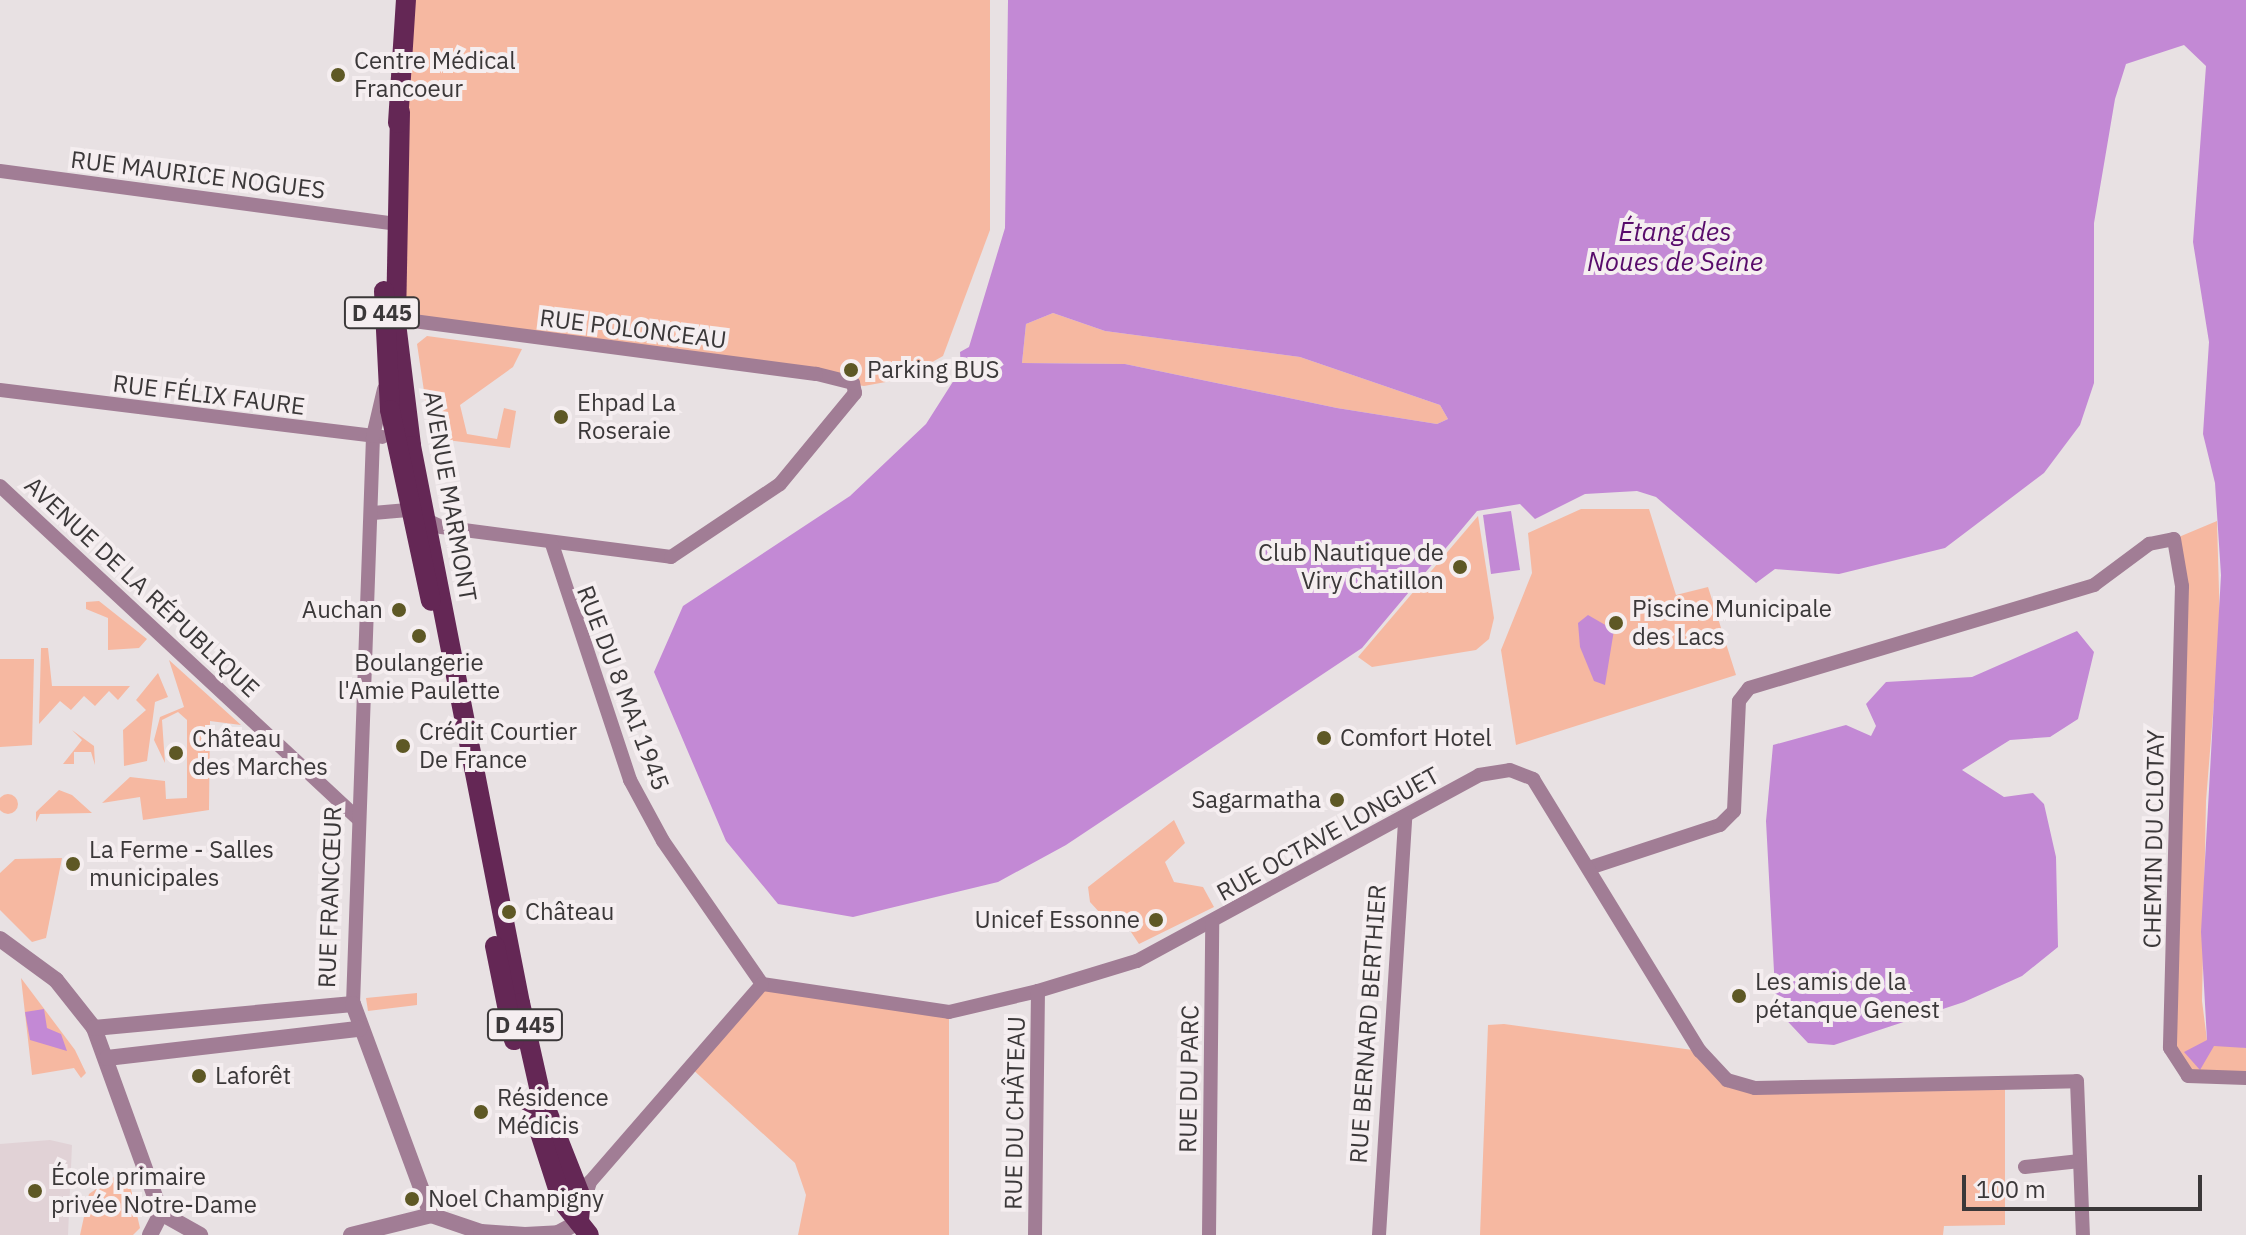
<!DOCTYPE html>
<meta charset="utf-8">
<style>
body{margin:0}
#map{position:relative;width:2246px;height:1235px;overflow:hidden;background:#e8e1e3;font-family:"IBM Plex Sans",sans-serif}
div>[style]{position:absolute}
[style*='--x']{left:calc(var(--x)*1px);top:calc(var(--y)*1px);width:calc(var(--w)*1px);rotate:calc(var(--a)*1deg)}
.built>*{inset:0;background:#e1d2d6}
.green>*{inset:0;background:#f6b8a1}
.round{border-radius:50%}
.water>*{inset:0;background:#c389d5}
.minor>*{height:14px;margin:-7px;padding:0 7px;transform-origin:7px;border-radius:7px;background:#a17d95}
.tertiary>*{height:16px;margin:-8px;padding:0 8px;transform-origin:8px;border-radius:8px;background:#a17d95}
.primary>*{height:20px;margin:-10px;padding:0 10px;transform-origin:10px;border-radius:10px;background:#642755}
.dots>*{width:22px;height:22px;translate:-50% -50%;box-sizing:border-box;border:4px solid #f5eef0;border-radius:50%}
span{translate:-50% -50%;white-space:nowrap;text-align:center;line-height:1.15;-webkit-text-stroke:8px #f5eef0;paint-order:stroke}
.shield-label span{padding:2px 6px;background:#f5eef0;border:2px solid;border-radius:6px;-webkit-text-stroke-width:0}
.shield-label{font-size:22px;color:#3b3839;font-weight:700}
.poi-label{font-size:24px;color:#3b3839}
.left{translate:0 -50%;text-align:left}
.right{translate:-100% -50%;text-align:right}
.street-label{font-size:24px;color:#3b3839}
.water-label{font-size:26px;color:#580b6b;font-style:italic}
.scale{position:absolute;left:1962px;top:1175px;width:240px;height:36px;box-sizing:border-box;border:4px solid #3b3839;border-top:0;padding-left:10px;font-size:24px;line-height:28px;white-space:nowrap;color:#3b3839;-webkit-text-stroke:6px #f5eef0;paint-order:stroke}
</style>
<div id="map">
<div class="built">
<i style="clip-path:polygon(50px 1140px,72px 1145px,68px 1235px,0 1235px,0 1144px)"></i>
</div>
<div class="green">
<i style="clip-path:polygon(406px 0,990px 0,990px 230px,943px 356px,902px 379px,864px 386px,396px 323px)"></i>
<i style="clip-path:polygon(1053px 313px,1105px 331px,1300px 357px,1440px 405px,1448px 419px,1437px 424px,1337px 408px,1125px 364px,1022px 363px,1026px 324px)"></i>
<i style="clip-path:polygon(427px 336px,522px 349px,513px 367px,460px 405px,467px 434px,497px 439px,504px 408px,516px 411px,510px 448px,431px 438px,417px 344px)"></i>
<i style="clip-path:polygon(1581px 509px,1649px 509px,1676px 595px,1708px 587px,1736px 675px,1516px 745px,1501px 650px,1532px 573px,1528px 533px)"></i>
<i style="clip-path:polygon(1478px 516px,1494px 618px,1489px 639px,1476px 650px,1372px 667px,1358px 657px)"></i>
<i style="clip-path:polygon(2217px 521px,2220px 627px,2206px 801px,2202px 1001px,2207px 1040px,2246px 1048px,2246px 1078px,2200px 1079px,2170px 1048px,2182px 586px,2174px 539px)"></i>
<i style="clip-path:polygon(99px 601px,147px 639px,139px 648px,108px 650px,108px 618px,86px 609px,86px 602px)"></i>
<i style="clip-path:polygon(41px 648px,48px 648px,52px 686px,130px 686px,118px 700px,109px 691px,95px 706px,84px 696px,71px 710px,60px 701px,39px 724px)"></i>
<i style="clip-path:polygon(0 659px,34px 659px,32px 745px,0 747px)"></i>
<i style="clip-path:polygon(169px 660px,241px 725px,210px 721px,209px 810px,143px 820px,140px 797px,102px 803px,130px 777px,165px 781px,166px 799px,187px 798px,187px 720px,178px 712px,162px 720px,165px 763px,154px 740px,160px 717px,184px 707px)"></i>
<i style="clip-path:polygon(158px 673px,168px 697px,155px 702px,147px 761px,124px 766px,123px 730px,146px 710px,136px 700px)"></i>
<i style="clip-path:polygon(72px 730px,94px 746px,95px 765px,91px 752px,74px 752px,74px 764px,63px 764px,82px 740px)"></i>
<i style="clip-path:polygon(59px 790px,72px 795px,92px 813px,40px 814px,36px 822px,36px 812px)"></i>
<i class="round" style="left:-2px;top:794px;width:20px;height:20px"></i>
<i style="clip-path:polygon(1174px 820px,1185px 843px,1165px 862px,1174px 882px,1203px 887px,1214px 907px,1139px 944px,1123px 920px,1111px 925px,1090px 902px,1088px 887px)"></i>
<i style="clip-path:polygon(62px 858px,46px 938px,32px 942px,0 910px,0 873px,15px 859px)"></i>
<i style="clip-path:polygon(21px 978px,75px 1050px,86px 1073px,81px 1078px,74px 1068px,32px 1075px)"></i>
<i style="clip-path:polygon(762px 984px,949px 1012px,949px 1235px,798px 1235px,806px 1195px,795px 1163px,690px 1067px)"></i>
<i style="clip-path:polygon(417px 993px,417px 1005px,368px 1011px,366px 998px)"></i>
<i style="clip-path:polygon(1504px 1024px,1700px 1051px,1727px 1080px,1755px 1088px,2005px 1082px,2005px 1225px,1944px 1226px,1943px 1235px,1480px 1235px,1488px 1025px)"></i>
<i style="clip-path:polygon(113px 1177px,130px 1185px,140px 1228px,133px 1235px,80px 1235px,89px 1194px)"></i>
</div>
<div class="water">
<i style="clip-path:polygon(evenodd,1008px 0,2246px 0,2246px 1048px,2214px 1046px,2200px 1070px,2184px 1052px,2207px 1040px,2201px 932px,2221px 575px,2215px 483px,2203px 434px,2209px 342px,2193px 242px,2206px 66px,2184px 45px,2126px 64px,2115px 99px,2094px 223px,2094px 383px,2080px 425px,2044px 473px,1945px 548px,1839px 574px,1775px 569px,1756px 583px,1656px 497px,1637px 491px,1585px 494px,1535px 519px,1520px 504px,1477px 511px,1362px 648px,1066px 845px,998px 882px,853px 917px,778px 904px,726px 841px,654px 672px,683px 606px,850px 496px,926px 424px,961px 369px,960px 352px,969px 347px,1005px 228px,1008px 0,1053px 313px,1105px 331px,1300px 357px,1440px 405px,1448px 419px,1437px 424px,1337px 408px,1125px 364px,1022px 363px,1026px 324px,1053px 313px)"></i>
<i style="clip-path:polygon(1511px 511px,1520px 570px,1491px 574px,1483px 515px)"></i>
<i style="clip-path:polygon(1588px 615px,1614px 630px,1605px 685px,1594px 681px,1580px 647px,1578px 623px)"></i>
<i style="clip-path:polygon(2077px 631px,2094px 652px,2078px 719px,2050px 737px,2010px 740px,1962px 770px,2004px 797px,2033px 793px,2044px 804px,2056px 857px,2058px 947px,2022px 976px,1964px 1002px,1834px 1045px,1808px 1043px,1776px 1009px,1766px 821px,1773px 745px,1846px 725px,1871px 736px,1876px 726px,1866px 704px,1886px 682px,1972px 677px)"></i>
<i style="clip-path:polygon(44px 1009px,47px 1028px,61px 1034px,67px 1051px,30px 1040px,25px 1012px)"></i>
</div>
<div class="minor">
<i style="--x:0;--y:171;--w:392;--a:7.6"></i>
<i style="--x:0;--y:390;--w:385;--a:7"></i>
<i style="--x:0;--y:486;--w:490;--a:42.9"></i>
<i style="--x:373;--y:513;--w:32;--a:-5"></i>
<i style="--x:405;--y:510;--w:40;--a:25"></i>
<i style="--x:441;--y:527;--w:232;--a:7.4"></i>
<i style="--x:671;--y:557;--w:131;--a:-33.8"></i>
<i style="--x:780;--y:484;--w:118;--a:-50.5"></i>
<i style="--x:855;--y:393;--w:10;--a:-101"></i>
<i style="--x:853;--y:383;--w:38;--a:-166"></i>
<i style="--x:816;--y:374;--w:429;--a:-172.5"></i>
<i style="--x:552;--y:544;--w:249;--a:71.7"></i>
<i style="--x:630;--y:780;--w:69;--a:61.6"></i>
<i style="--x:663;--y:841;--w:174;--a:55.3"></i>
<i style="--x:1589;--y:868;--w:138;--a:-18.2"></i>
<i style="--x:1720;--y:825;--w:20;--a:-45"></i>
<i style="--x:1734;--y:811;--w:110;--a:-87.4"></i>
<i style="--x:1739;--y:701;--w:16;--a:-52"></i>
<i style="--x:1749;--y:688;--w:360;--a:-16.6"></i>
<i style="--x:2094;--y:585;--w:69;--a:-36.7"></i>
<i style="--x:2149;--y:544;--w:25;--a:-11"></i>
<i style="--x:2174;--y:539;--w:48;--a:80.3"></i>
<i style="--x:2182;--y:586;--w:462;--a:91.5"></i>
<i style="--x:2170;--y:1048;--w:33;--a:57"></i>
<i style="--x:2188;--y:1076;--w:58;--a:2"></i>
<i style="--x:762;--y:984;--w:189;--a:8.5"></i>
<i style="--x:949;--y:1012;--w:91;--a:-13.3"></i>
<i style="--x:1038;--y:991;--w:103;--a:-16.9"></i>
<i style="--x:1137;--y:961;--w:389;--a:-28.5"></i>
<i style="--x:1479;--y:775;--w:31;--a:-9"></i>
<i style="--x:1510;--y:770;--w:25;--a:21"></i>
<i style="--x:1533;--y:779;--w:319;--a:58.5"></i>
<i style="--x:1700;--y:1051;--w:40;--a:47"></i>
<i style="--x:1727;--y:1080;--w:29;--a:16"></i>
<i style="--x:1755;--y:1088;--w:322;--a:-1.2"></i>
<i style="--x:2077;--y:1081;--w:154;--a:87.8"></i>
<i style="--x:353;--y:1004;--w:568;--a:-87.98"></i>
<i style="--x:373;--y:436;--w:48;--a:-76.8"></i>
<i style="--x:2025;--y:1167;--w:55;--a:-6.2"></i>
<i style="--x:583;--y:1206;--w:25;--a:-74"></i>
<i style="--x:590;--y:1182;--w:262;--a:-49"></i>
<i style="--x:1035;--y:1235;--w:244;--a:-89.3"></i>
<i style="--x:1209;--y:1235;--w:311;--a:-89.4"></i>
<i style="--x:1379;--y:1235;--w:419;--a:-86.4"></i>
</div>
<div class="tertiary">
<i style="--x:0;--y:939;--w:69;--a:36.2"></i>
<i style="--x:56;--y:980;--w:61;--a:51.6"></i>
<i style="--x:94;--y:1028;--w:197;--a:70.1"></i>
<i style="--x:94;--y:1028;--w:260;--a:-5.3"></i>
<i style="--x:353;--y:1004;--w:225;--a:69.7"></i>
<i style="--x:107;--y:1058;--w:254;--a:-6.6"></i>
<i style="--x:161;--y:1213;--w:45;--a:29.4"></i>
<i style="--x:150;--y:1235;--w:25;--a:-63"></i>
<i style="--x:351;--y:1235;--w:82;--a:-14"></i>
<i style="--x:431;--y:1215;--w:53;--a:18.8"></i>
<i style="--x:481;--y:1232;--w:44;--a:3.9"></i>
<i style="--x:525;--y:1235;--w:33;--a:-3"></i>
<i style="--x:558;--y:1233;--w:24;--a:-28"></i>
</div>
<div class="primary">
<i style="--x:400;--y:112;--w:211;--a:91.1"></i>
<i style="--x:396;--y:323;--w:124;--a:83"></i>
<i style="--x:411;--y:446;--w:568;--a:78.93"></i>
<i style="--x:520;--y:1003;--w:95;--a:77.3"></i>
<i style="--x:541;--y:1096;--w:109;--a:68.4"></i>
<i style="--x:581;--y:1197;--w:25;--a:95"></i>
<i style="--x:398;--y:123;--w:123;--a:-86.3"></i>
<i style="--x:384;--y:291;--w:119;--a:87.1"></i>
<i style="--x:390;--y:410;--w:195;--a:77.9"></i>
<i style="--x:495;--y:946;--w:96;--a:78.6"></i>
<i style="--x:530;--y:1102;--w:104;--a:72.1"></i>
<i style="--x:562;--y:1201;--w:43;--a:51.5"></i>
</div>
<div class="dots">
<i style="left:338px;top:75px;background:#5e5825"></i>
<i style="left:851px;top:370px;background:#5e5825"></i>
<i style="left:561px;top:417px;background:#5e5825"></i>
<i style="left:1460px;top:567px;background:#5e5825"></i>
<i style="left:399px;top:610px;background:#5e5825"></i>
<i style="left:1616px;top:623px;background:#5e5825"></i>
<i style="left:419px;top:636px;background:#5e5825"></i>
<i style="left:1324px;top:738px;background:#5e5825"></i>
<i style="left:403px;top:746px;background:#5e5825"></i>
<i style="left:176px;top:753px;background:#5e5825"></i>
<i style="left:1337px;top:800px;background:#5e5825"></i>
<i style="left:73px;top:864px;background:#5e5825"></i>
<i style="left:509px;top:912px;background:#5e5825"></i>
<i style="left:1156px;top:920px;background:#5e5825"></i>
<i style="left:1739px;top:996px;background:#5e5825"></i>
<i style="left:199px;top:1076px;background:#5e5825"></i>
<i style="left:481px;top:1112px;background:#5e5825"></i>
<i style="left:35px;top:1191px;background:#5e5825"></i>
<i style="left:412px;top:1199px;background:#5e5825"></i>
</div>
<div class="shield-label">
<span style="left:382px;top:313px">D 445</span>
<span style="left:525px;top:1025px">D 445</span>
</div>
<div class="poi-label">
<span class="left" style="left:354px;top:75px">Centre Médical<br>Francoeur</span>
<span class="left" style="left:867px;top:370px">Parking BUS</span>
<span class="left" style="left:577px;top:417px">Ehpad La<br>Roseraie</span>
<span class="right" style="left:1444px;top:567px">Club Nautique de<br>Viry Chatillon</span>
<span class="left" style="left:1632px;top:623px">Piscine Municipale<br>des Lacs</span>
<span class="right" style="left:383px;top:610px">Auchan</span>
<span style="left:419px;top:677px">Boulangerie<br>l'Amie Paulette</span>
<span class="left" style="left:419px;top:746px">Crédit Courtier<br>De France</span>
<span class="left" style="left:1340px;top:738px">Comfort Hotel</span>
<span class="left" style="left:192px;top:753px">Château<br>des Marches</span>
<span class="right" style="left:1321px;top:800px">Sagarmatha</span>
<span class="left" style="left:89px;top:864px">La Ferme - Salles<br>municipales</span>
<span class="left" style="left:525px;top:912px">Château</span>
<span class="right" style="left:1140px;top:920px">Unicef Essonne</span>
<span class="left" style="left:1755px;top:996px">Les amis de la<br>pétanque Genest</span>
<span class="left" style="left:215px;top:1076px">Laforêt</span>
<span class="left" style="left:497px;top:1112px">Résidence<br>Médicis</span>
<span class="left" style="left:51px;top:1191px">École primaire<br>privée Notre-Dame</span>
<span class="left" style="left:428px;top:1199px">Noel Champigny</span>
</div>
<div class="street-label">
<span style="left:198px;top:175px;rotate:7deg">RUE MAURICE NOGUES</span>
<span style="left:633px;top:329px;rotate:7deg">RUE POLONCEAU</span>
<span style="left:209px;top:395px;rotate:7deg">RUE FÉLIX FAURE</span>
<span style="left:450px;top:496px;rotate:80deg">AVENUE MARMONT</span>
<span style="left:142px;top:587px;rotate:43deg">AVENUE DE LA RÉPUBLIQUE</span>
<span style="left:623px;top:688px;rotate:69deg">RUE DU 8 MAI 1945</span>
<span style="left:1328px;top:834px;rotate:-29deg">RUE OCTAVE LONGUET</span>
<span style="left:2154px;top:839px;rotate:-89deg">CHEMIN DU CLOTAY</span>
<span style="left:330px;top:897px;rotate:-88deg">RUE FRANCŒUR</span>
<span style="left:1368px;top:1024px;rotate:-86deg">RUE BERNARD BERTHIER</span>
<span style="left:1189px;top:1079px;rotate:-89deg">RUE DU PARC</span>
<span style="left:1015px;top:1113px;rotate:-89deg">RUE DU CHÂTEAU</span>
</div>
<div class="water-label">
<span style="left:1675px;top:247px">Étang des<br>Noues de Seine</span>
</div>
<div class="scale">100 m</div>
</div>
